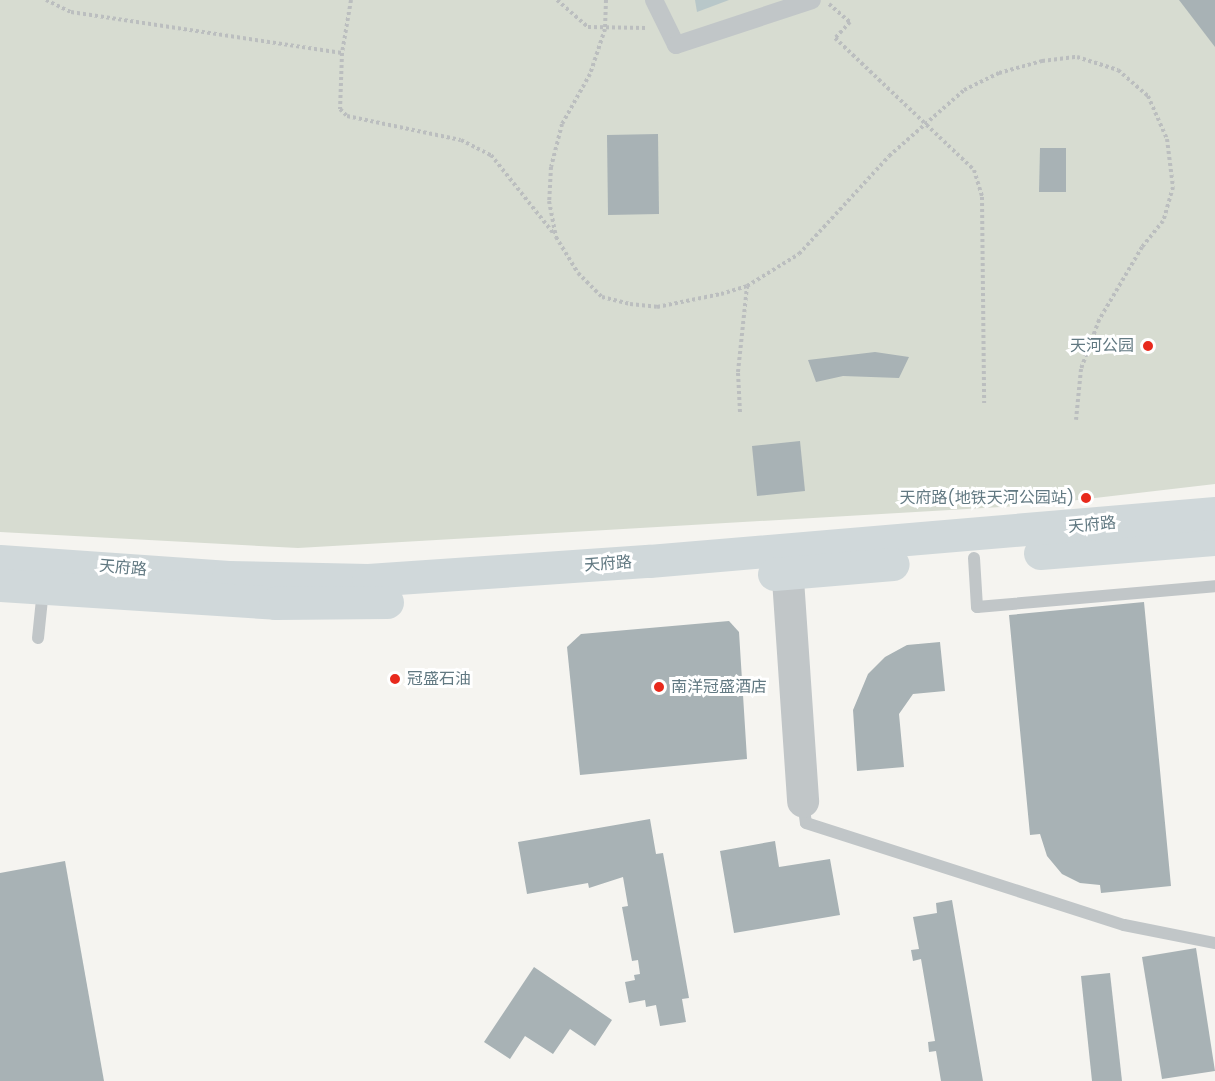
<!DOCTYPE html>
<meta charset="utf-8">
<style>
body{margin:0}
#map{position:relative;width:1215px;height:1081px;overflow:hidden;background:#f5f4f0;font-family:Poppins,"Noto Sans SC",sans-serif}
div>[style]{position:absolute}
[style*='--x']{left:calc(var(--x)*1px);top:calc(var(--y)*1px);width:calc(var(--w)*1px);rotate:calc(var(--a)*1deg)}
.green>*{inset:0;background:#d7dcd1}
.water>*{inset:0;background:#b8c7c9}
.building>*{inset:0;background:#a8b2b5}
.path>*{height:4px;margin-top:-2px;transform-origin:0;background:repeating-linear-gradient(90deg,#bbbebf 0 3px,transparent 0 6px)}
.service>*{height:12px;margin:-6px;padding:0 6px;transform-origin:6px;border-radius:6px;background:#c1c6c8}
.pedestrian>*{height:18px;margin:-9px;padding:0 9px;transform-origin:9px;border-radius:9px;background:#c1c6c8}
.tertiary>*{height:32px;margin:-16px;padding:0 16px;transform-origin:16px;border-radius:16px;background:#c1c6c8}
.secondary>*{height:33px;margin:-16.5px;padding:0 16.5px;transform-origin:16.5px;border-radius:16.5px;background:#d0d8da}
.dots>*{width:16px;height:16px;translate:-50% -50%;box-sizing:border-box;border:3px solid #fff;border-radius:50%}
span{translate:-50% -50%;white-space:nowrap;text-align:center;line-height:1.15;-webkit-text-stroke:6px #fff;paint-order:stroke}
.poi-label{font-size:16px;color:#627982}
.right{translate:-100% -50%;text-align:right}
.left{translate:0 -50%;text-align:left}
.street-label{font-size:16px;color:#627982}
</style>
<div id="map">
<div class="green">
<i style="clip-path:polygon(0 0,1215px 0,1215px 484px,1035px 505px,298px 548px,0 532px)"></i>
</div>
<div class="water">
<i style="clip-path:polygon(695px 0,729px 0,697px 12px)"></i>
</div>
<div class="building">
<i style="clip-path:polygon(1179px 0,1215px 0,1215px 47px)"></i>
<i style="clip-path:polygon(658px 134px,659px 214px,608px 215px,607px 135px)"></i>
<i style="clip-path:polygon(1040px 148px,1066px 148px,1066px 192px,1039px 192px)"></i>
<i style="clip-path:polygon(875px 352px,909px 357px,899px 378px,843px 376px,816px 382px,808px 360px)"></i>
<i style="clip-path:polygon(800px 441px,805px 491px,757px 496px,752px 446px)"></i>
<i style="clip-path:polygon(1144px 602px,1171px 886px,1101px 893px,1100px 885px,1080px 883px,1062px 874px,1047px 856px,1040px 834px,1030px 835px,1009px 615px)"></i>
<i style="clip-path:polygon(729px 621px,739px 632px,747px 759px,580px 775px,567px 647px,581px 634px)"></i>
<i style="clip-path:polygon(940px 642px,945px 691px,913px 694px,899px 714px,904px 767px,857px 771px,853px 710px,868px 674px,885px 657px,907px 645px)"></i>
<i style="clip-path:polygon(650px 819px,656px 854px,663px 853px,689px 998px,682px 999px,686px 1022px,660px 1026px,656px 1005px,646px 1007px,645px 1000px,629px 1003px,625px 982px,635px 980px,634px 975px,640px 974px,638px 960px,632px 961px,622px 907px,628px 906px,623px 877px,589px 888px,588px 883px,527px 894px,518px 842px)"></i>
<i style="clip-path:polygon(775px 841px,779px 867px,830px 859px,840px 915px,734px 933px,720px 851px)"></i>
<i style="clip-path:polygon(65px 861px,104px 1081px,0 1081px,0 873px)"></i>
<i style="clip-path:polygon(952px 900px,983px 1081px,941px 1081px,936px 1051px,929px 1052px,928px 1042px,935px 1041px,921px 959px,913px 961px,911px 950px,919px 949px,913px 917px,937px 913px,936px 903px)"></i>
<i style="clip-path:polygon(1196px 948px,1215px 1071px,1162px 1079px,1142px 957px)"></i>
<i style="clip-path:polygon(534px 967px,612px 1020px,595px 1046px,570px 1029px,553px 1054px,525px 1036px,510px 1059px,484px 1042px)"></i>
<i style="clip-path:polygon(1110px 973px,1122px 1081px,1092px 1081px,1081px 976px)"></i>
</div>
<div class="path">
<i style="--x:46;--y:0;--w:28;--a:26"></i>
<i style="--x:71;--y:12;--w:274;--a:8.6"></i>
<i style="--x:351;--y:0;--w:54;--a:99.6"></i>
<i style="--x:342;--y:53;--w:56;--a:92"></i>
<i style="--x:340;--y:109;--w:10;--a:45"></i>
<i style="--x:347;--y:116;--w:116;--a:11.9"></i>
<i style="--x:461;--y:140;--w:34;--a:27"></i>
<i style="--x:491;--y:155;--w:101;--a:51.4"></i>
<i style="--x:557;--y:0;--w:41;--a:41.1"></i>
<i style="--x:588;--y:27;--w:59;--a:1"></i>
<i style="--x:606;--y:0;--w:29;--a:92"></i>
<i style="--x:605;--y:29;--w:47;--a:108.4"></i>
<i style="--x:590;--y:74;--w:57;--a:119.2"></i>
<i style="--x:562;--y:124;--w:44;--a:104.3"></i>
<i style="--x:551;--y:167;--w:34;--a:93"></i>
<i style="--x:549;--y:201;--w:37;--a:79"></i>
<i style="--x:556;--y:237;--w:42;--a:58.6"></i>
<i style="--x:578;--y:273;--w:34;--a:45"></i>
<i style="--x:602;--y:297;--w:29;--a:14"></i>
<i style="--x:630;--y:304;--w:27;--a:6"></i>
<i style="--x:657;--y:307;--w:65;--a:-11.5"></i>
<i style="--x:721;--y:294;--w:27;--a:-17"></i>
<i style="--x:747;--y:286;--w:61;--a:-31.6"></i>
<i style="--x:799;--y:254;--w:133;--a:-47.4"></i>
<i style="--x:889;--y:156;--w:100;--a:-41.3"></i>
<i style="--x:964;--y:90;--w:39;--a:-26"></i>
<i style="--x:999;--y:73;--w:45;--a:-15.6"></i>
<i style="--x:1042;--y:61;--w:35;--a:-7"></i>
<i style="--x:1077;--y:57;--w:43;--a:17.6"></i>
<i style="--x:1118;--y:70;--w:40;--a:41"></i>
<i style="--x:1148;--y:96;--w:47;--a:66.2"></i>
<i style="--x:1167;--y:139;--w:48;--a:82.9"></i>
<i style="--x:1173;--y:187;--w:35;--a:106"></i>
<i style="--x:1163;--y:221;--w:33;--a:129"></i>
<i style="--x:1142;--y:247;--w:85;--a:120.5"></i>
<i style="--x:1099;--y:320;--w:52;--a:110.2"></i>
<i style="--x:1081;--y:369;--w:51;--a:95.6"></i>
<i style="--x:829;--y:4;--w:28;--a:41"></i>
<i style="--x:850;--y:22;--w:22;--a:133"></i>
<i style="--x:835;--y:38;--w:192;--a:43.5"></i>
<i style="--x:974;--y:170;--w:28;--a:73"></i>
<i style="--x:982;--y:197;--w:206;--a:89.4"></i>
<i style="--x:740;--y:412;--w:40;--a:-92.9"></i>
<i style="--x:738;--y:372;--w:86;--a:-84"></i>
</div>
<div class="service">
<i style="--x:974;--y:558;--w:49;--a:86.5"></i>
<i style="--x:977;--y:607;--w:239;--a:-5"></i>
<i style="--x:38;--y:638;--w:48;--a:-84.1"></i>
<i style="--x:803;--y:802;--w:21;--a:82"></i>
<i style="--x:806;--y:823;--w:334;--a:17.8"></i>
<i style="--x:1124;--y:925;--w:93;--a:11.2"></i>
</div>
<div class="pedestrian">
<i style="--x:654;--y:0;--w:50;--a:63.9"></i>
<i style="--x:676;--y:45;--w:143;--a:-18.3"></i>
</div>
<div class="tertiary">
<i style="--x:786;--y:550;--w:252;--a:86.1"></i>
</div>
<div class="secondary">
<i style="--x:1040;--y:553;--w:176;--a:-4.6"></i>
<i style="--x:0;--y:561;--w:229;--a:4"></i>
<i style="--x:228;--y:577;--w:140;--a:1.2"></i>
<i style="--x:368;--y:580;--w:282;--a:-3.9"></i>
<i style="--x:649;--y:561;--w:568;--a:-4.85"></i>
<i style="--x:774;--y:574;--w:119;--a:-4.8"></i>
<i style="--x:0;--y:585;--w:276;--a:3.7"></i>
<i style="--x:275;--y:603;--w:112;--a:-0.5"></i>
</div>
<div class="dots">
<i style="left:1148px;top:346px;background:#e8291c"></i>
<i style="left:1086px;top:498px;background:#e8291c"></i>
<i style="left:395px;top:679px;background:#e8291c"></i>
<i style="left:659px;top:687px;background:#e8291c"></i>
</div>
<div class="poi-label">
<span class="right" style="left:1134px;top:346px">天河公园</span>
<span class="right" style="left:1074px;top:498px">天府路(地铁天河公园站)</span>
<span class="left" style="left:407px;top:679px">冠盛石油</span>
<span class="left" style="left:671px;top:687px">南洋冠盛酒店</span>
</div>
<div class="street-label">
<span style="left:1092px;top:525px;rotate:-5deg">天府路</span>
<span style="left:608px;top:564px;rotate:-4deg">天府路</span>
<span style="left:123px;top:568px;rotate:5deg">天府路</span>
</div>
</div>
